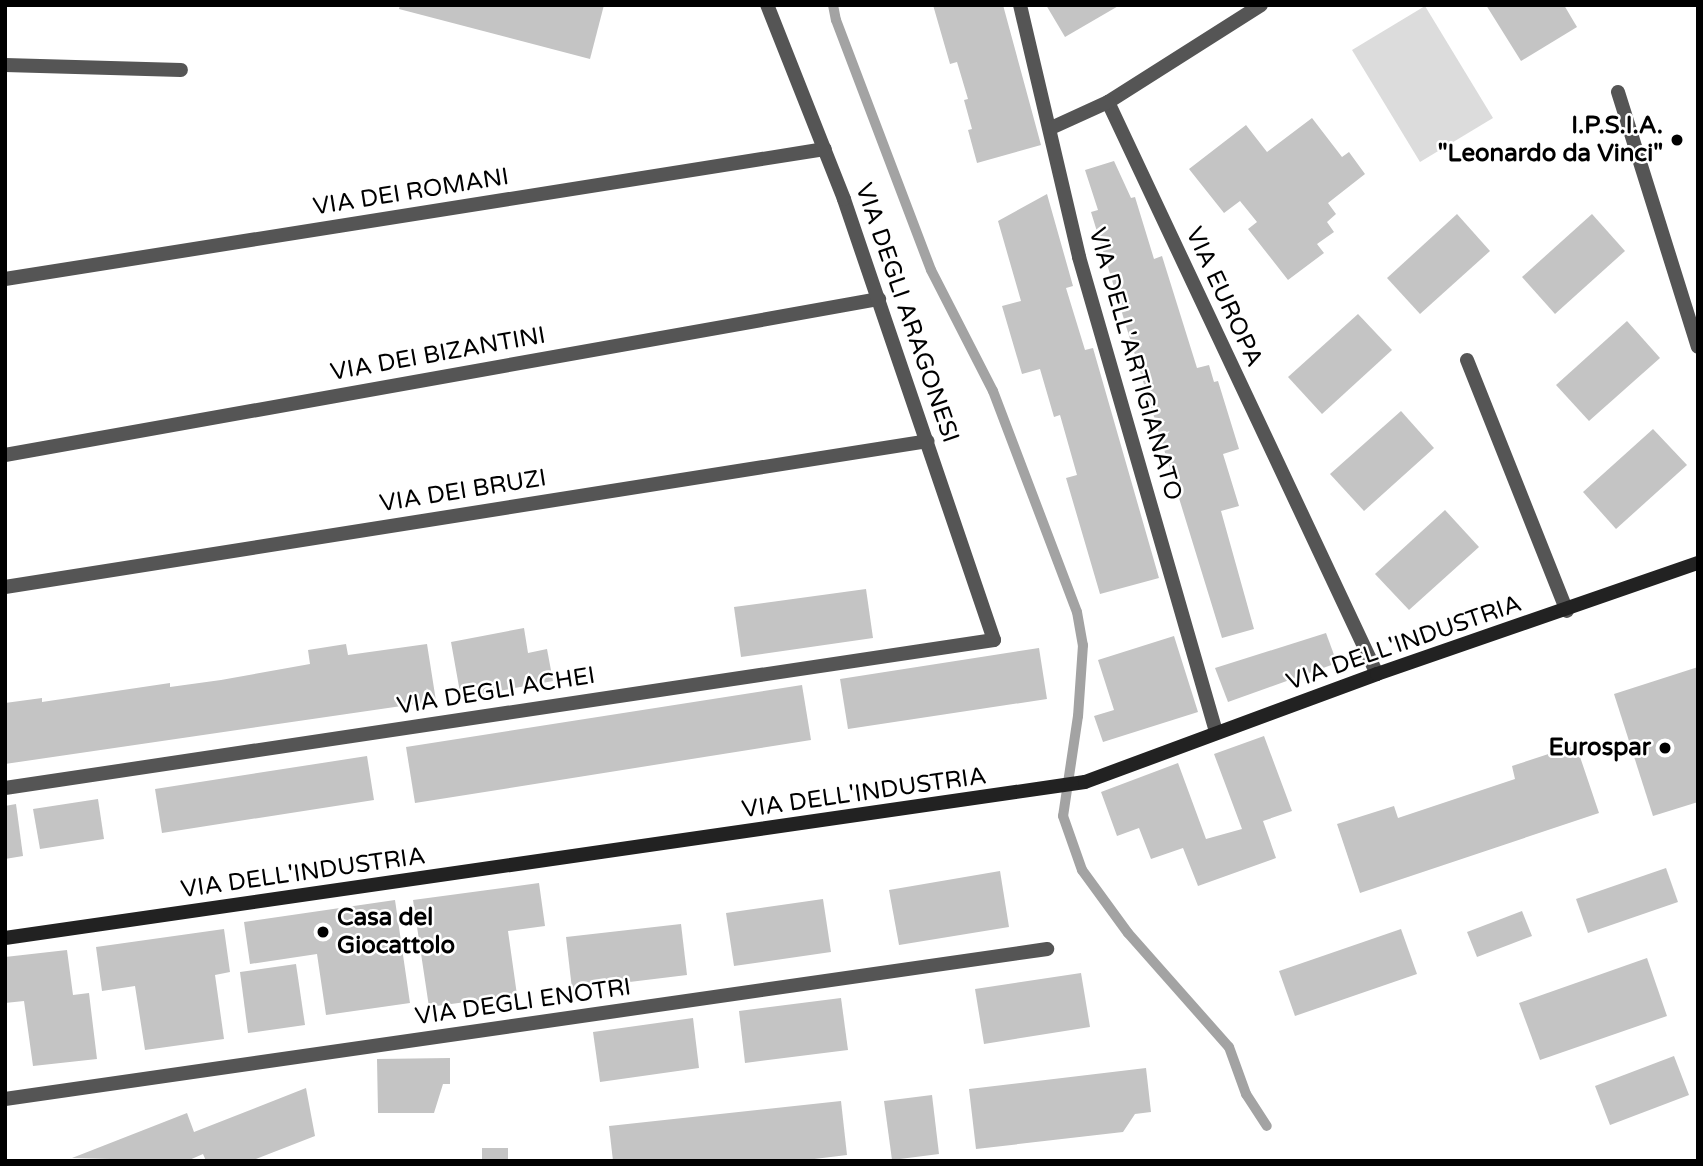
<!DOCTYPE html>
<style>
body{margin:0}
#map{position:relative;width:1703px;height:1166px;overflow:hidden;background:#fff;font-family:"Varela Round",sans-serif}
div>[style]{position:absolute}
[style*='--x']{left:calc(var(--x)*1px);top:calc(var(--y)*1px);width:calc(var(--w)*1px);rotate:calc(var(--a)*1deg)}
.green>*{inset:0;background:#dcdcdc}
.stream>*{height:10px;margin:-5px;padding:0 5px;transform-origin:5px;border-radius:5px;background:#a3a3a3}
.building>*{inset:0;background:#c4c4c4}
.street>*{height:14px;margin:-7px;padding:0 7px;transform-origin:7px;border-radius:7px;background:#555}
.secondary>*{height:14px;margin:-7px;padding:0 7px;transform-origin:7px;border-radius:7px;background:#222}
.dots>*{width:19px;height:19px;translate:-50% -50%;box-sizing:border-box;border:4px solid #fff;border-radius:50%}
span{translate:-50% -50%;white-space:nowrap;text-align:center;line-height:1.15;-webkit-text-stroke:5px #fff;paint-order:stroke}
.poi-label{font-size:24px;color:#000;font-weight:700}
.right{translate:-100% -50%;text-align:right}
.left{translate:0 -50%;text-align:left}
.street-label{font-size:24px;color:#000}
.frame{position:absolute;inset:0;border:7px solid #000;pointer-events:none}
</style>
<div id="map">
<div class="green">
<i style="clip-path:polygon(1425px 6px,1493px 118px,1420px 162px,1352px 50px)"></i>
</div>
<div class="stream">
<i style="--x:833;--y:5;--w:15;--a:79"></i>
<i style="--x:836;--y:20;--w:267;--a:69.2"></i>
<i style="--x:931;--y:270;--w:136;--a:62.9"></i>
<i style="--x:993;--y:391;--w:236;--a:69.2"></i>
<i style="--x:1077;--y:612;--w:34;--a:80"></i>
<i style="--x:1083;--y:645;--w:71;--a:94"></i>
<i style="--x:1078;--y:716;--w:101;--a:98.5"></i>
<i style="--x:1063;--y:816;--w:57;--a:70.6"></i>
<i style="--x:1082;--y:870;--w:78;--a:53.9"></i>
<i style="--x:1128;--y:933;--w:152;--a:48.5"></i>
<i style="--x:1229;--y:1047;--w:50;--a:70.1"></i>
<i style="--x:1246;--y:1094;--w:38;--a:57"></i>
</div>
<div class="building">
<i style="clip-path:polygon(400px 5px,604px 5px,590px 59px,399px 9px)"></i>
<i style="clip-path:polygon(933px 5px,1003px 5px,1041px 145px,977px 163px,968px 130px,972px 129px,964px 100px,968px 99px,957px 62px,950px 64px)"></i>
<i style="clip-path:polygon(1046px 5px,1120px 5px,1065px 37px)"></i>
<i style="clip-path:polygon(1486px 5px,1564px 5px,1577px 27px,1521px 61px)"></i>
<i style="clip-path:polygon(1312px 118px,1342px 157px,1349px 152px,1365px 174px,1328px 203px,1336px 214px,1327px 222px,1334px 232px,1317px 244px,1324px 253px,1288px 280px,1248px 229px,1257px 222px,1240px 201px,1224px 213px,1189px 169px,1246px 125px,1267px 152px)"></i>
<i style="clip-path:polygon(1114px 161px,1131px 198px,1135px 197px,1154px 259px,1162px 256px,1197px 368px,1209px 365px,1214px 382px,1218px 381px,1239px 449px,1223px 454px,1239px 506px,1221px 511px,1254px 629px,1222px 638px,1091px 212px,1098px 210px,1085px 170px)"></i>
<i style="clip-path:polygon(1047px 194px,1073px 286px,1066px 288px,1085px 350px,1093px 348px,1159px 578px,1100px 594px,1066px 478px,1077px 475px,1060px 415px,1054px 417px,1040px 369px,1022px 374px,1002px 306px,1021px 301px,998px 221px)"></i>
<i style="clip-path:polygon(1457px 214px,1490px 251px,1420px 314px,1387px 278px)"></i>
<i style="clip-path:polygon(1592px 214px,1625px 251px,1555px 314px,1522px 277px)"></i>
<i style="clip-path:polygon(1358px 314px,1392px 350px,1322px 414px,1288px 377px)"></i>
<i style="clip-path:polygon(1627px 321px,1660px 358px,1589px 421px,1556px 385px)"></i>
<i style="clip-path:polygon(1401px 411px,1434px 448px,1364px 511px,1330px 474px)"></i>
<i style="clip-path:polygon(1653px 429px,1687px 465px,1616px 529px,1583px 492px)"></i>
<i style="clip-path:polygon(1445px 510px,1479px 547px,1409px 610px,1375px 574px)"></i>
<i style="clip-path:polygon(866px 589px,873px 638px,741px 657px,734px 607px)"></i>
<i style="clip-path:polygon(524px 628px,528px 653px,547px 649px,553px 681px,461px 698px,451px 642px)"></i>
<i style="clip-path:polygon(1326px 633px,1337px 663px,1228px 702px,1215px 668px)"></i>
<i style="clip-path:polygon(1174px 636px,1198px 712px,1103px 742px,1094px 716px,1114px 710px,1098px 660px)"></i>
<i style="clip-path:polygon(346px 644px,348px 655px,427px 644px,436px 701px,5px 764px,5px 703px,42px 698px,42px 702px,170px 683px,170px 687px,221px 680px,310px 664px,308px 650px)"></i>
<i style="clip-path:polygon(1039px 648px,1047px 699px,848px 729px,840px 679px)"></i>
<i style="clip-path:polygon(1698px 667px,1698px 802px,1653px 816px,1614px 694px)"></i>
<i style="clip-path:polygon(802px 685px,811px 740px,415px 803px,406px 747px)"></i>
<i style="clip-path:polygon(1264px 736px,1292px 811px,1263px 821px,1276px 858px,1198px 886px,1183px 848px,1151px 859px,1139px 828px,1117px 836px,1101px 792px,1178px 763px,1206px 839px,1242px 829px,1214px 754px)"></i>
<i style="clip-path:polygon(1576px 745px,1599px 813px,1360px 893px,1337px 824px,1394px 806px,1398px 818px,1515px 779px,1512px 766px)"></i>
<i style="clip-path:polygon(367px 756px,374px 800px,162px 833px,155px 789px)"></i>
<i style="clip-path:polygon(98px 799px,104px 839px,40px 849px,33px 809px)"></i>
<i style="clip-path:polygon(16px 804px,23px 856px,5px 859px,5px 806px)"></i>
<i style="clip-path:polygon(1666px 868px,1678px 902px,1588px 933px,1576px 899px)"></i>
<i style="clip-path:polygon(1000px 871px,1009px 927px,899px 945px,889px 890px)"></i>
<i style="clip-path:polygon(539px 883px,545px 926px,508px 931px,517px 995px,429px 1007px,413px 900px)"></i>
<i style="clip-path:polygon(823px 899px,831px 952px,734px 966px,726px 913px)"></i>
<i style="clip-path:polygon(395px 900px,410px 1003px,326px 1015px,317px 954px,250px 964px,244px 922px)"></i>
<i style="clip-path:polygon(1522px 911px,1532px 936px,1477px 957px,1467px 932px)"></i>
<i style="clip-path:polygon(681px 924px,687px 975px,572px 989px,566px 937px)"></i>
<i style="clip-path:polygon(224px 929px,230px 972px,215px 975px,224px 1039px,145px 1050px,135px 986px,102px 991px,96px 947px)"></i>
<i style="clip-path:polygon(1401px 929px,1417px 974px,1295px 1016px,1279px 971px)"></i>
<i style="clip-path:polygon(67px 950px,73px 995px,89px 993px,97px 1059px,33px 1066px,24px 1001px,5px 1003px,5px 957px)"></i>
<i style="clip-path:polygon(1647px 958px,1667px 1016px,1540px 1060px,1519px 1003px)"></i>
<i style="clip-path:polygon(296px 964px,305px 1025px,248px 1033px,240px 972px)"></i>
<i style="clip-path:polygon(1081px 973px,1090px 1027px,984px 1044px,975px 989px)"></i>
<i style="clip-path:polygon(841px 998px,848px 1050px,745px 1063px,739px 1011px)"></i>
<i style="clip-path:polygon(693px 1018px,699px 1068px,600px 1082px,593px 1032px)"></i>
<i style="clip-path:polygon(1674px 1056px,1689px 1095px,1610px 1125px,1595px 1086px)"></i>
<i style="clip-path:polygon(450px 1058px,450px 1084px,443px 1084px,434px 1113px,378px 1113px,377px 1059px)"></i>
<i style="clip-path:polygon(1146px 1068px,1151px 1112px,1135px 1114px,1123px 1132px,976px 1149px,969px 1089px)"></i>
<i style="clip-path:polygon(306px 1088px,315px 1136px,251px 1161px,206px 1161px,203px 1154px,187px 1161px,72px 1158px,187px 1113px,194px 1132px)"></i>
<i style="clip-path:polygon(932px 1095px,939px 1154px,892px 1160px,884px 1101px)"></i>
<i style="clip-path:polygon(841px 1101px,847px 1155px,798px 1161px,613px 1161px,609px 1126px)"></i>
<i style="clip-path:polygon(482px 1148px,508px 1148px,508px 1161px,482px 1161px)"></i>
</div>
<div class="street">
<i style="--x:1020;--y:5;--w:259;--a:76.8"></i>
<i style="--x:1079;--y:257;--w:495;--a:73.9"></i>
<i style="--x:1261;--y:5;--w:181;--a:147.6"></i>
<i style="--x:1108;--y:102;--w:632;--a:64.81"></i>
<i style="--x:5;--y:65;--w:176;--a:1.6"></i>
<i style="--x:1618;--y:92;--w:267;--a:72.6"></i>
<i style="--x:1051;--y:128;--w:63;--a:-24.5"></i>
<i style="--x:5;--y:279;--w:830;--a:-9.01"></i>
<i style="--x:1467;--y:360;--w:270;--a:68.3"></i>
<i style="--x:5;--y:455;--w:888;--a:-10.12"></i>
<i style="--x:5;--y:587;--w:934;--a:-8.99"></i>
<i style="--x:5;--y:788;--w:1000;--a:-8.51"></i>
<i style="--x:994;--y:640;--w:466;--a:-108.8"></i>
<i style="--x:844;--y:199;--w:209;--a:-111.6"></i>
<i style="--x:5;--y:1099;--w:1053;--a:-8.19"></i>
</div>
<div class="secondary">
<i style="--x:5;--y:938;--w:1091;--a:-8.22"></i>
<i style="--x:1085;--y:782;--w:311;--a:-20.3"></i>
<i style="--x:1377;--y:674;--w:340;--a:-19.1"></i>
</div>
<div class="dots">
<i style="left:1677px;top:140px;background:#000"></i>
<i style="left:1665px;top:748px;background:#000"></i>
<i style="left:323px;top:932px;background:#000"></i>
</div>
<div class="poi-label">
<span class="right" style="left:1663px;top:140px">I.P.S.I.A.<br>"Leonardo da Vinci"</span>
<span class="right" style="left:1651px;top:748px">Eurospar</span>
<span class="left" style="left:337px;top:932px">Casa del<br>Giocattolo</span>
</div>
<div class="street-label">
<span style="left:411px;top:192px;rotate:-9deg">VIA DEI ROMANI</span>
<span style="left:1224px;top:297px;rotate:65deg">VIA EUROPA</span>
<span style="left:907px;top:313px;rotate:71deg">VIA DEGLI ARAGONESI</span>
<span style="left:438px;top:354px;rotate:-10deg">VIA DEI BIZANTINI</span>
<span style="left:1135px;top:364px;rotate:74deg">VIA DELL'ARTIGIANATO</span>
<span style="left:463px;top:491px;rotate:-9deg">VIA DEI BRUZI</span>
<span style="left:1404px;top:643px;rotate:-19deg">VIA DELL'INDUSTRIA</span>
<span style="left:496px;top:691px;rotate:-9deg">VIA DEGLI ACHEI</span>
<span style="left:864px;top:793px;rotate:-8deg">VIA DELL'INDUSTRIA</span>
<span style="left:303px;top:873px;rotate:-8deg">VIA DELL'INDUSTRIA</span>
<span style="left:523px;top:1002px;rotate:-8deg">VIA DEGLI ENOTRI</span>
</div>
<div class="frame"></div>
</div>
